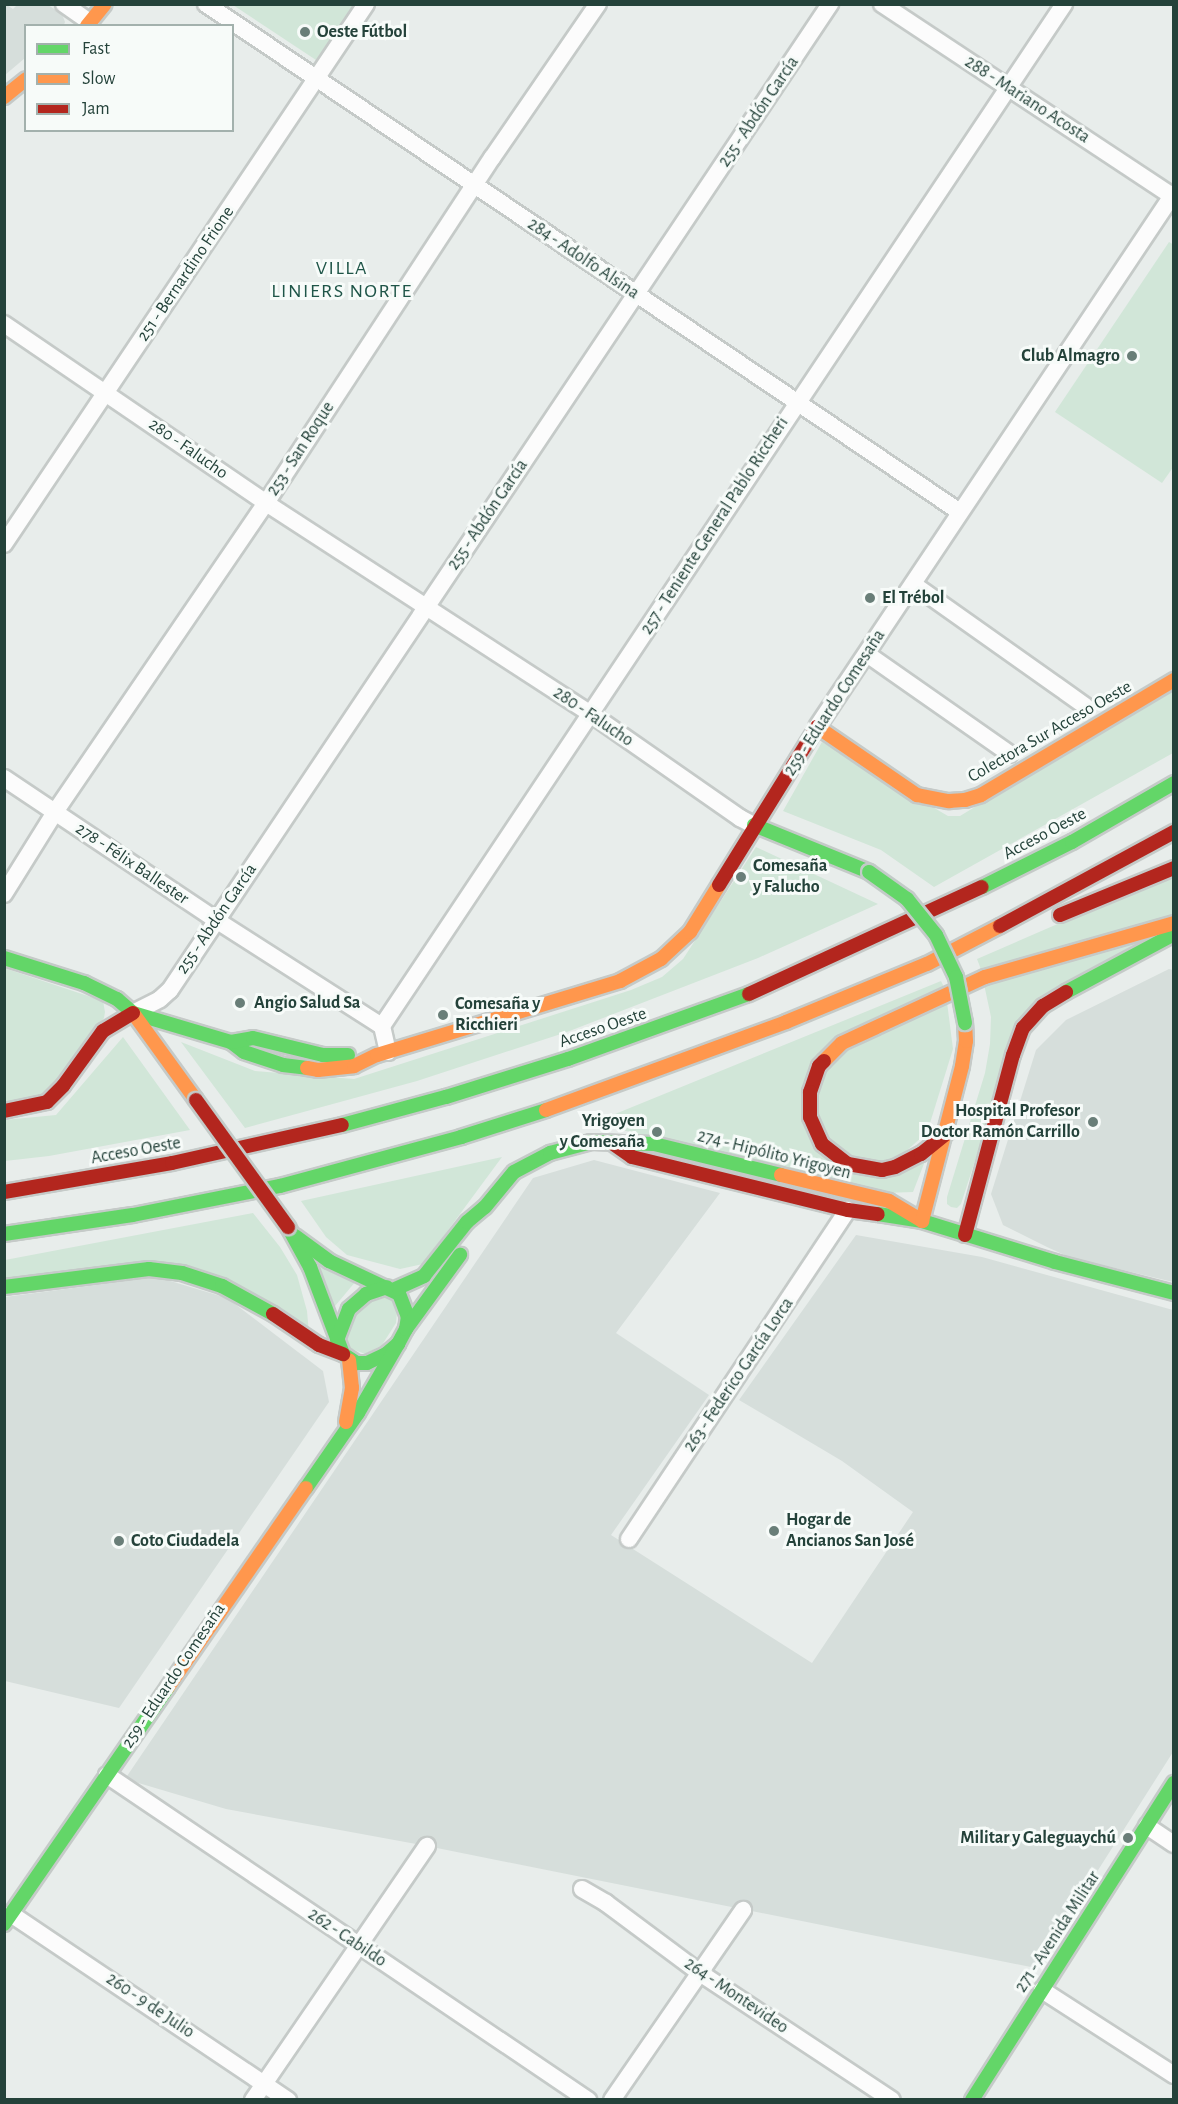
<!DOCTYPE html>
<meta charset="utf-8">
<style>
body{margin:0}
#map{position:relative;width:1178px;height:2104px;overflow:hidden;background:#e8edeb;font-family:"Alegreya Sans",sans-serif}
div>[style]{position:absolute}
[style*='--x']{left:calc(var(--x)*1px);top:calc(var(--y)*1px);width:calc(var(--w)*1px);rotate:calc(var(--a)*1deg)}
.built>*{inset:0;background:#d6dedb}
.green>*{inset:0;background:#d1e6d8}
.roads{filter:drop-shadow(2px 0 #c5cac8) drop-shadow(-2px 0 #c5cac8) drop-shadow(0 2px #c5cac8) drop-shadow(0 -2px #c5cac8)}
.street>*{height:16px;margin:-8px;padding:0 8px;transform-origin:8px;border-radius:8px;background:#fcfcfc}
.fast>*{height:14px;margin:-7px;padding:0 7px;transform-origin:7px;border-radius:7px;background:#63d668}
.slow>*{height:14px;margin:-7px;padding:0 7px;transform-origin:7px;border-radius:7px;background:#ff974d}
.jam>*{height:14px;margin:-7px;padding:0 7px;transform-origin:7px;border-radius:7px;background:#b3261e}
.bridges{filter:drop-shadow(2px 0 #c3cbc8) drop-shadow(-2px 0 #c3cbc8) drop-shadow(0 2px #c3cbc8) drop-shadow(0 -2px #c3cbc8)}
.fast-bridge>*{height:14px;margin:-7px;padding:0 7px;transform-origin:7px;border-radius:7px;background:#63d668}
.jam-bridge>*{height:14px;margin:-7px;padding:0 7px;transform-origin:7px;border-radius:7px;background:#b3261e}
.dots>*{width:16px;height:16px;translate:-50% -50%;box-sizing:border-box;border:3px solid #f7fbf9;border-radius:50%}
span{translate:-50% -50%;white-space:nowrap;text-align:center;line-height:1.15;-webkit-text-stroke:6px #f7fbf9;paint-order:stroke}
.poi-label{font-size:18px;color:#24423a;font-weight:700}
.left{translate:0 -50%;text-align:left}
.right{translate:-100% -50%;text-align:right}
.street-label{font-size:18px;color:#24423a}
.neighbourhood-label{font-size:20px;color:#1f5548;letter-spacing:1.5px}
.frame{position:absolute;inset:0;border:6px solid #24423a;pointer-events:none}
.legend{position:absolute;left:24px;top:24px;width:210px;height:108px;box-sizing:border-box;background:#f7fbf9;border:2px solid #a3b1ad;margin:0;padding:8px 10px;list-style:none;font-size:18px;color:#24423a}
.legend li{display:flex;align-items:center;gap:12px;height:30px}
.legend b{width:30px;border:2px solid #a3b1ad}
</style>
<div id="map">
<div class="built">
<i style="clip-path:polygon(5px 4px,13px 9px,17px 5px,48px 5px,62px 14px,65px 22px,64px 25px,26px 26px,25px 58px,5px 75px)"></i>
<i style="clip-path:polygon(1169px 969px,1173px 970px,1173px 1282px,1069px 1257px,1047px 1247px,1003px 1225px,991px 1194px,1036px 1050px,1066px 1020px)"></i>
<i style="clip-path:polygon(594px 1160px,720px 1193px,616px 1333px,709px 1395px,611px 1535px,812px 1663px,913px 1512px,842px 1461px,739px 1400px,856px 1235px,982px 1257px,1173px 1310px,1173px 1752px,1036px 1968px,427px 1846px,226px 1809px,125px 1779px,533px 1178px)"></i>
<i style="clip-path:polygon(157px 1277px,227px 1298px,323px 1371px,329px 1402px,119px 1708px,5px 1681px,5px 1297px)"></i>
</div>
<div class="green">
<i style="clip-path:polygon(233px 5px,354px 4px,354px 5px,316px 60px)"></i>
<i style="clip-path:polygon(1169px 242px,1174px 245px,1174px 466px,1162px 483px,1055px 412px)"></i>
<i style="clip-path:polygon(1173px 687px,1173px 753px,934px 887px,881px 850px,783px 811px,822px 742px,948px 816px,960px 816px)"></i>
<i style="clip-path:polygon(756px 847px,878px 904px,758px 958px,567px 1032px,417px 1081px,245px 1128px,181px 1042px,255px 1071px,354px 1079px,631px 990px,662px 977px,683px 959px)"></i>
<i style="clip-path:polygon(1173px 874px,1173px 915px,982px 972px,977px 959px)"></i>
<i style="clip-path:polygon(1141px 941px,1022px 1016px,961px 1204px,957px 1208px,951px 1207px,947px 1204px,947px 1197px,985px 1073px,990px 1044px,991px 1017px,984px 984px)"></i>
<i style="clip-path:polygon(4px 968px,103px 1001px,105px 1012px,104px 1018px,50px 1093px,5px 1102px)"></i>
<i style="clip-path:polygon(941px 981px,946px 991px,828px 1047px,802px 1117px,848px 1173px,927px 1156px,913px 1192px,885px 1193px,593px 1123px)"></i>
<i style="clip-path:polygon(947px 1002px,953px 1049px,930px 1123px,922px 1137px,905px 1152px,884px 1162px,860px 1162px,831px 1144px,814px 1103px,816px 1087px,837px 1056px)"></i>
<i style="clip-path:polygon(123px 1037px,190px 1130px,49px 1156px,5px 1161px,4px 1120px,56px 1115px)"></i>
<i style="clip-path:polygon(502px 1157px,423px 1264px,400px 1269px,347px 1255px,326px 1237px,301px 1201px)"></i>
<i style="clip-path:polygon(253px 1213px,280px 1247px,297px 1275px,307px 1311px,309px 1333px,204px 1274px,5px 1280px,5px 1260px)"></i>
<i style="clip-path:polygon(311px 1256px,356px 1281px,330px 1312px)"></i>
<i style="clip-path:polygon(391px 1297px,397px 1312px,396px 1323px,382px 1345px,365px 1354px,347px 1347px,348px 1319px,364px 1300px)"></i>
</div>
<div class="roads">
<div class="street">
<i style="--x:64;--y:4;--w:32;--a:35"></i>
<i style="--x:206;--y:4;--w:909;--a:33.97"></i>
<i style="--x:882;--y:4;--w:348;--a:33.5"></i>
<i style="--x:4;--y:324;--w:317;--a:34.3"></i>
<i style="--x:266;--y:503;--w:387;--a:33"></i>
<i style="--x:591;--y:714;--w:182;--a:34.9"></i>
<i style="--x:740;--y:818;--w:16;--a:27"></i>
<i style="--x:4;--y:544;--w:650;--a:-56.16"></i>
<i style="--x:913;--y:584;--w:211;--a:35.3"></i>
<i style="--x:867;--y:654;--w:174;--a:35"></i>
<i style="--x:817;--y:727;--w:642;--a:-56.24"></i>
<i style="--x:4;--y:778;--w:255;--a:33.8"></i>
<i style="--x:216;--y:920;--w:197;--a:32.6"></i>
<i style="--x:4;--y:894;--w:97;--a:-58.1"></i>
<i style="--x:55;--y:812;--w:374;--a:-55.7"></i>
<i style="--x:266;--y:503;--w:412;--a:-56.8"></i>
<i style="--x:492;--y:158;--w:187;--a:-55.5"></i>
<i style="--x:133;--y:1013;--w:30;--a:-27"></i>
<i style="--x:160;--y:999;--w:13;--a:-42"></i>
<i style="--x:170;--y:990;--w:1187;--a:-56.2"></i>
<i style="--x:388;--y:1052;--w:27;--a:-103"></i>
<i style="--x:382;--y:1026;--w:1229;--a:-56.28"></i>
<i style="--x:629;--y:1539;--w:395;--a:-56.4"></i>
<i style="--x:107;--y:1775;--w:581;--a:34.05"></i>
<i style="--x:1147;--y:1826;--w:32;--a:34"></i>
<i style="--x:582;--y:1889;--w:28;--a:30"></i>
<i style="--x:606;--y:1903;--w:117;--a:36.7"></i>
<i style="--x:700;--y:1973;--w:230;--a:33.5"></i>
<i style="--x:11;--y:1914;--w:334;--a:33.9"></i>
<i style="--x:1042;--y:1990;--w:157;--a:32.8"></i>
<i style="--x:253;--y:2100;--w:308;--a:-55.6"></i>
<i style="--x:612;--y:2100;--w:231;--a:-55.4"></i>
</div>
<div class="fast">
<i style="--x:754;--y:825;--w:124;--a:22.2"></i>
<i style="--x:982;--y:887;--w:101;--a:-26.6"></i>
<i style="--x:1072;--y:842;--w:118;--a:-30"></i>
<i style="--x:4;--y:958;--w:84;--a:17.4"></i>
<i style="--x:84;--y:983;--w:37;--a:26"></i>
<i style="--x:117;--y:999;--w:21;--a:41"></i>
<i style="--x:133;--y:1013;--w:102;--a:16.5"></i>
<i style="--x:231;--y:1042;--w:16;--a:38"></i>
<i style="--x:244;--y:1052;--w:41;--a:18.4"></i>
<i style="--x:283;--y:1065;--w:24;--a:7"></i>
<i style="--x:1066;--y:992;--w:123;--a:-28.2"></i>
<i style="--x:231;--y:1042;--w:22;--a:-10"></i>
<i style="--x:253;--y:1038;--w:72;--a:13.7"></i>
<i style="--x:323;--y:1055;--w:25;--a:0"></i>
<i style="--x:342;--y:1125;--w:108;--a:-15.1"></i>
<i style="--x:446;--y:1097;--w:128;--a:-17.3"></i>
<i style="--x:568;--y:1059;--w:192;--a:-19.8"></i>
<i style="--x:878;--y:1214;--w:45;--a:9"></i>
<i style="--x:922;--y:1221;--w:139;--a:17.1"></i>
<i style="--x:1055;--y:1262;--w:123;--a:14.6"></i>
<i style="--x:288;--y:1227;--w:46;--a:61.2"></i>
<i style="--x:310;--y:1267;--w:93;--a:69.2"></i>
<i style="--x:343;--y:1354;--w:17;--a:33"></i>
<i style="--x:357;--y:1363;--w:10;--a:0"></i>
<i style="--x:367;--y:1363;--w:21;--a:-25"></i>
<i style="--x:386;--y:1354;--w:16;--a:-40"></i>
<i style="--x:398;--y:1344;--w:17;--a:-62"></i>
<i style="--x:406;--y:1329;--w:12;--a:-81"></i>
<i style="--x:408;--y:1317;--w:25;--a:-111"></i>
<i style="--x:399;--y:1294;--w:77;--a:-154.8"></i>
<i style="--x:329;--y:1261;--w:42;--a:-143.7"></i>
<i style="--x:4;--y:1234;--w:130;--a:-8.4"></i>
<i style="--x:133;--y:1215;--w:150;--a:-11.2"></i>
<i style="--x:280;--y:1186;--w:188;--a:-15.1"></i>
<i style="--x:461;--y:1137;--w:89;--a:-17.6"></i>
<i style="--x:4;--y:1287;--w:146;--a:-7.1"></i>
<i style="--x:149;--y:1269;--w:33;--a:7"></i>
<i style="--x:182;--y:1273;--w:42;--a:18"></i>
<i style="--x:222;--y:1286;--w:58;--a:28.8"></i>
<i style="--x:393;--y:1290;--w:34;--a:-24"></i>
<i style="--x:424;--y:1276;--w:69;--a:-51.5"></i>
<i style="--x:467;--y:1222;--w:23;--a:-40"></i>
<i style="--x:485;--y:1207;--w:45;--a:-50.4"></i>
<i style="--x:514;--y:1172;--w:41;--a:-27.8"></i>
<i style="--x:550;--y:1153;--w:42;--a:-15"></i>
<i style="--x:591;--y:1142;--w:63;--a:1.8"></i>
<i style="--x:654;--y:1144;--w:131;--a:13.7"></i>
<i style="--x:406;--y:1329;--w:92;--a:-53.9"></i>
<i style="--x:337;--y:1340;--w:33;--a:-69"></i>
<i style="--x:349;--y:1309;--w:23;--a:-41"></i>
<i style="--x:366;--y:1294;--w:22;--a:-18"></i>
<i style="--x:306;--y:1488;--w:91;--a:-55.3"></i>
<i style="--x:358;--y:1413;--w:80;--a:-59.9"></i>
<i style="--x:4;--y:1924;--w:288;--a:-55.3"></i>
<i style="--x:972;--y:2100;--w:376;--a:-57.5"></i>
</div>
<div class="slow">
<i style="--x:87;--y:26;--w:28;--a:-51"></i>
<i style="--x:4;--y:97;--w:28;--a:-39"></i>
<i style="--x:819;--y:728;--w:119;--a:34.4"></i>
<i style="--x:917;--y:795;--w:33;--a:11"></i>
<i style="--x:949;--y:801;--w:16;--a:-4"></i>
<i style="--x:965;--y:800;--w:17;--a:-17"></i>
<i style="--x:981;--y:795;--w:225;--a:-30.8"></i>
<i style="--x:133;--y:1013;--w:107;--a:54.1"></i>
<i style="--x:824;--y:1061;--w:25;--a:-45"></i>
<i style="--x:842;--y:1043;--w:157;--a:-24.8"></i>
<i style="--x:985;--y:977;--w:197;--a:-15.9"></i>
<i style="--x:307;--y:1068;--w:11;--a:10"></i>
<i style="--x:318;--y:1070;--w:36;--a:-6"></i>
<i style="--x:354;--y:1066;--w:25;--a:-26"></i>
<i style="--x:377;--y:1055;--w:254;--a:-16.9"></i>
<i style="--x:620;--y:981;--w:47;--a:-28.2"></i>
<i style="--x:661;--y:959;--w:40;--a:-43"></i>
<i style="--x:690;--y:932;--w:55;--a:-58.3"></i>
<i style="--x:546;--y:1110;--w:256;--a:-20.1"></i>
<i style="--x:786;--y:1022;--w:152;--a:-22.4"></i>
<i style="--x:927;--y:964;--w:82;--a:-27.5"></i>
<i style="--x:781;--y:1175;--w:111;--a:13.5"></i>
<i style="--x:889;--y:1201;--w:39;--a:31"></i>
<i style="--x:922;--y:1221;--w:160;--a:-75.5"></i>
<i style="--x:962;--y:1066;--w:25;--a:-81"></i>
<i style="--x:966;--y:1041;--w:18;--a:-93"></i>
<i style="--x:346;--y:1422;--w:35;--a:-80"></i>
<i style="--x:352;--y:1388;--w:28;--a:-96"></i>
<i style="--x:168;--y:1687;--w:242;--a:-55.3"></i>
</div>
<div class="jam">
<i style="--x:719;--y:885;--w:186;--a:-58.2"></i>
<i style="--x:817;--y:727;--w:2;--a:27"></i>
<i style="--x:1060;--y:915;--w:123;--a:-22.4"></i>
<i style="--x:1000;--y:926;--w:198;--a:-28.4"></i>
<i style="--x:749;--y:994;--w:256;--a:-24.7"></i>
<i style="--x:824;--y:1061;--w:7;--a:135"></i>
<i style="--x:819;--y:1066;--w:28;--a:109"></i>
<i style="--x:810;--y:1092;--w:25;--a:90"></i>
<i style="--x:810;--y:1117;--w:30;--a:66"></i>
<i style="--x:822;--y:1144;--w:33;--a:38"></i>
<i style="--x:848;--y:1164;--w:35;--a:10"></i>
<i style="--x:882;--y:1170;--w:13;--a:-13"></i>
<i style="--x:895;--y:1167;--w:29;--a:-27"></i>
<i style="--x:921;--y:1154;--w:33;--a:-39"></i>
<i style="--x:4;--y:1111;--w:44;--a:-11.8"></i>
<i style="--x:47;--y:1102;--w:23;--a:-45"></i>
<i style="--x:63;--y:1086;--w:68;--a:-54"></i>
<i style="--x:103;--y:1031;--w:35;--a:-31"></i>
<i style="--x:612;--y:1143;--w:24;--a:35"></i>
<i style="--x:632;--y:1157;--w:222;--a:13.8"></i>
<i style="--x:848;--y:1210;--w:30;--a:8"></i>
<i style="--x:4;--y:1192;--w:170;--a:-9.8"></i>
<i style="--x:172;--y:1163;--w:174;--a:-12.6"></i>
<i style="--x:965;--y:1235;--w:186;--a:-75.1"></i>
<i style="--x:1013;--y:1055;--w:29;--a:-70"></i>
<i style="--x:1023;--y:1028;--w:30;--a:-48"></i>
<i style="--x:1043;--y:1006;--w:27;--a:-31"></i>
<i style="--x:273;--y:1314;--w:55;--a:34"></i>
<i style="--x:319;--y:1345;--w:26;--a:21"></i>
</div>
</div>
<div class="bridges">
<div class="fast-bridge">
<i style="--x:869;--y:872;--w:47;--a:35.4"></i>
<i style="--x:907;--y:899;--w:46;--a:51.1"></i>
<i style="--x:936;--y:935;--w:47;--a:64.5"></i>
<i style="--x:956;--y:977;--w:47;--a:78.9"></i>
</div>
<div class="jam-bridge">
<i style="--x:196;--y:1100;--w:157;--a:54.1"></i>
</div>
</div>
<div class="dots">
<i style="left:305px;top:32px;background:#697e78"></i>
<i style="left:1132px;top:356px;background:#697e78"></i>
<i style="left:870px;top:598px;background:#697e78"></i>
<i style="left:741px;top:877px;background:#697e78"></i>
<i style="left:240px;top:1003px;background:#697e78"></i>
<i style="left:443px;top:1015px;background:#697e78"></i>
<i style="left:1093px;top:1122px;background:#697e78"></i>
<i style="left:657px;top:1132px;background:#697e78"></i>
<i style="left:774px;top:1531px;background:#697e78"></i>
<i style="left:119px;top:1541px;background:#697e78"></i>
<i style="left:1128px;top:1838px;background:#697e78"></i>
</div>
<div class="poi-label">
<span class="left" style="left:317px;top:32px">Oeste Fútbol</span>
<span class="right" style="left:1120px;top:356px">Club Almagro</span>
<span class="left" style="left:882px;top:598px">El Trébol</span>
<span class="left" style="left:753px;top:877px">Comesaña<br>y Falucho</span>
<span class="left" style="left:254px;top:1003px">Angio Salud Sa</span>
<span class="left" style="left:455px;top:1015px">Comesaña y<br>Ricchieri</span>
<span class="right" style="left:1080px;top:1122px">Hospital Profesor<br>Doctor Ramón Carrillo</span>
<span class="right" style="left:645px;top:1132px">Yrigoyen<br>y Comesaña</span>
<span class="left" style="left:786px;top:1531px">Hogar de<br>Ancianos San José</span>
<span class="left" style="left:131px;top:1541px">Coto Ciudadela</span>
<span class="right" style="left:1116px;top:1838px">Militar y Galeguaychú</span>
</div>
<div class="street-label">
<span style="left:1027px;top:100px;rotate:33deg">288 - Mariano Acosta</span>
<span style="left:759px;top:112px;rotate:-56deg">255 - Abdón García</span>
<span style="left:583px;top:259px;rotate:34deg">284 - Adolfo Alsina</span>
<span style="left:186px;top:274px;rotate:-56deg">251 - Bernardino Frione</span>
<span style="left:188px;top:449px;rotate:35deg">280 - Falucho</span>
<span style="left:301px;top:449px;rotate:-57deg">253 - San Roque</span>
<span style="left:488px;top:515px;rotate:-56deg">255 - Abdón García</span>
<span style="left:715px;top:526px;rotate:-57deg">257 - Teniente General Pablo Riccheri</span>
<span style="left:835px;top:703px;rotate:-57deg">259 - Eduardo Comesaña</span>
<span style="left:593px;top:717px;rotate:34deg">280 - Falucho</span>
<span style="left:1050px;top:732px;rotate:-30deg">Colectora Sur Acceso Oeste</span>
<span style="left:1045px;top:834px;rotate:-28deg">Acceso Oeste</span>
<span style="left:132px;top:864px;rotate:34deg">278 - Félix Ballester</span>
<span style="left:217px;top:919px;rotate:-56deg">255 - Abdón García</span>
<span style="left:603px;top:1028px;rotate:-19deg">Acceso Oeste</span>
<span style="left:136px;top:1151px;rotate:-10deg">Acceso Oeste</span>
<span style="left:774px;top:1155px;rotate:14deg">274 - Hipólito Yrigoyen</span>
<span style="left:739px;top:1375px;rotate:-56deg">263 - Federico García Lorca</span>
<span style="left:174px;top:1676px;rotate:-56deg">259 - Eduardo Comesaña</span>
<span style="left:1058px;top:1932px;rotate:-57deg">271 - Avenida Militar</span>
<span style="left:347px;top:1938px;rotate:34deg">262 - Cabildo</span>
<span style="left:736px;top:1996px;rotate:34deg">264 - Montevideo</span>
<span style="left:150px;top:2006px;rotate:34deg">260 - 9 de Julio</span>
</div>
<div class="neighbourhood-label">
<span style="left:342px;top:280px">VILLA<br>LINIERS NORTE</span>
</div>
<div class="frame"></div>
<ul class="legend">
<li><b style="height:8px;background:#63d668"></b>Fast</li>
<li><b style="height:8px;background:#ff974d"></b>Slow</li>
<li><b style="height:8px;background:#b3261e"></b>Jam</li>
</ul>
</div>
